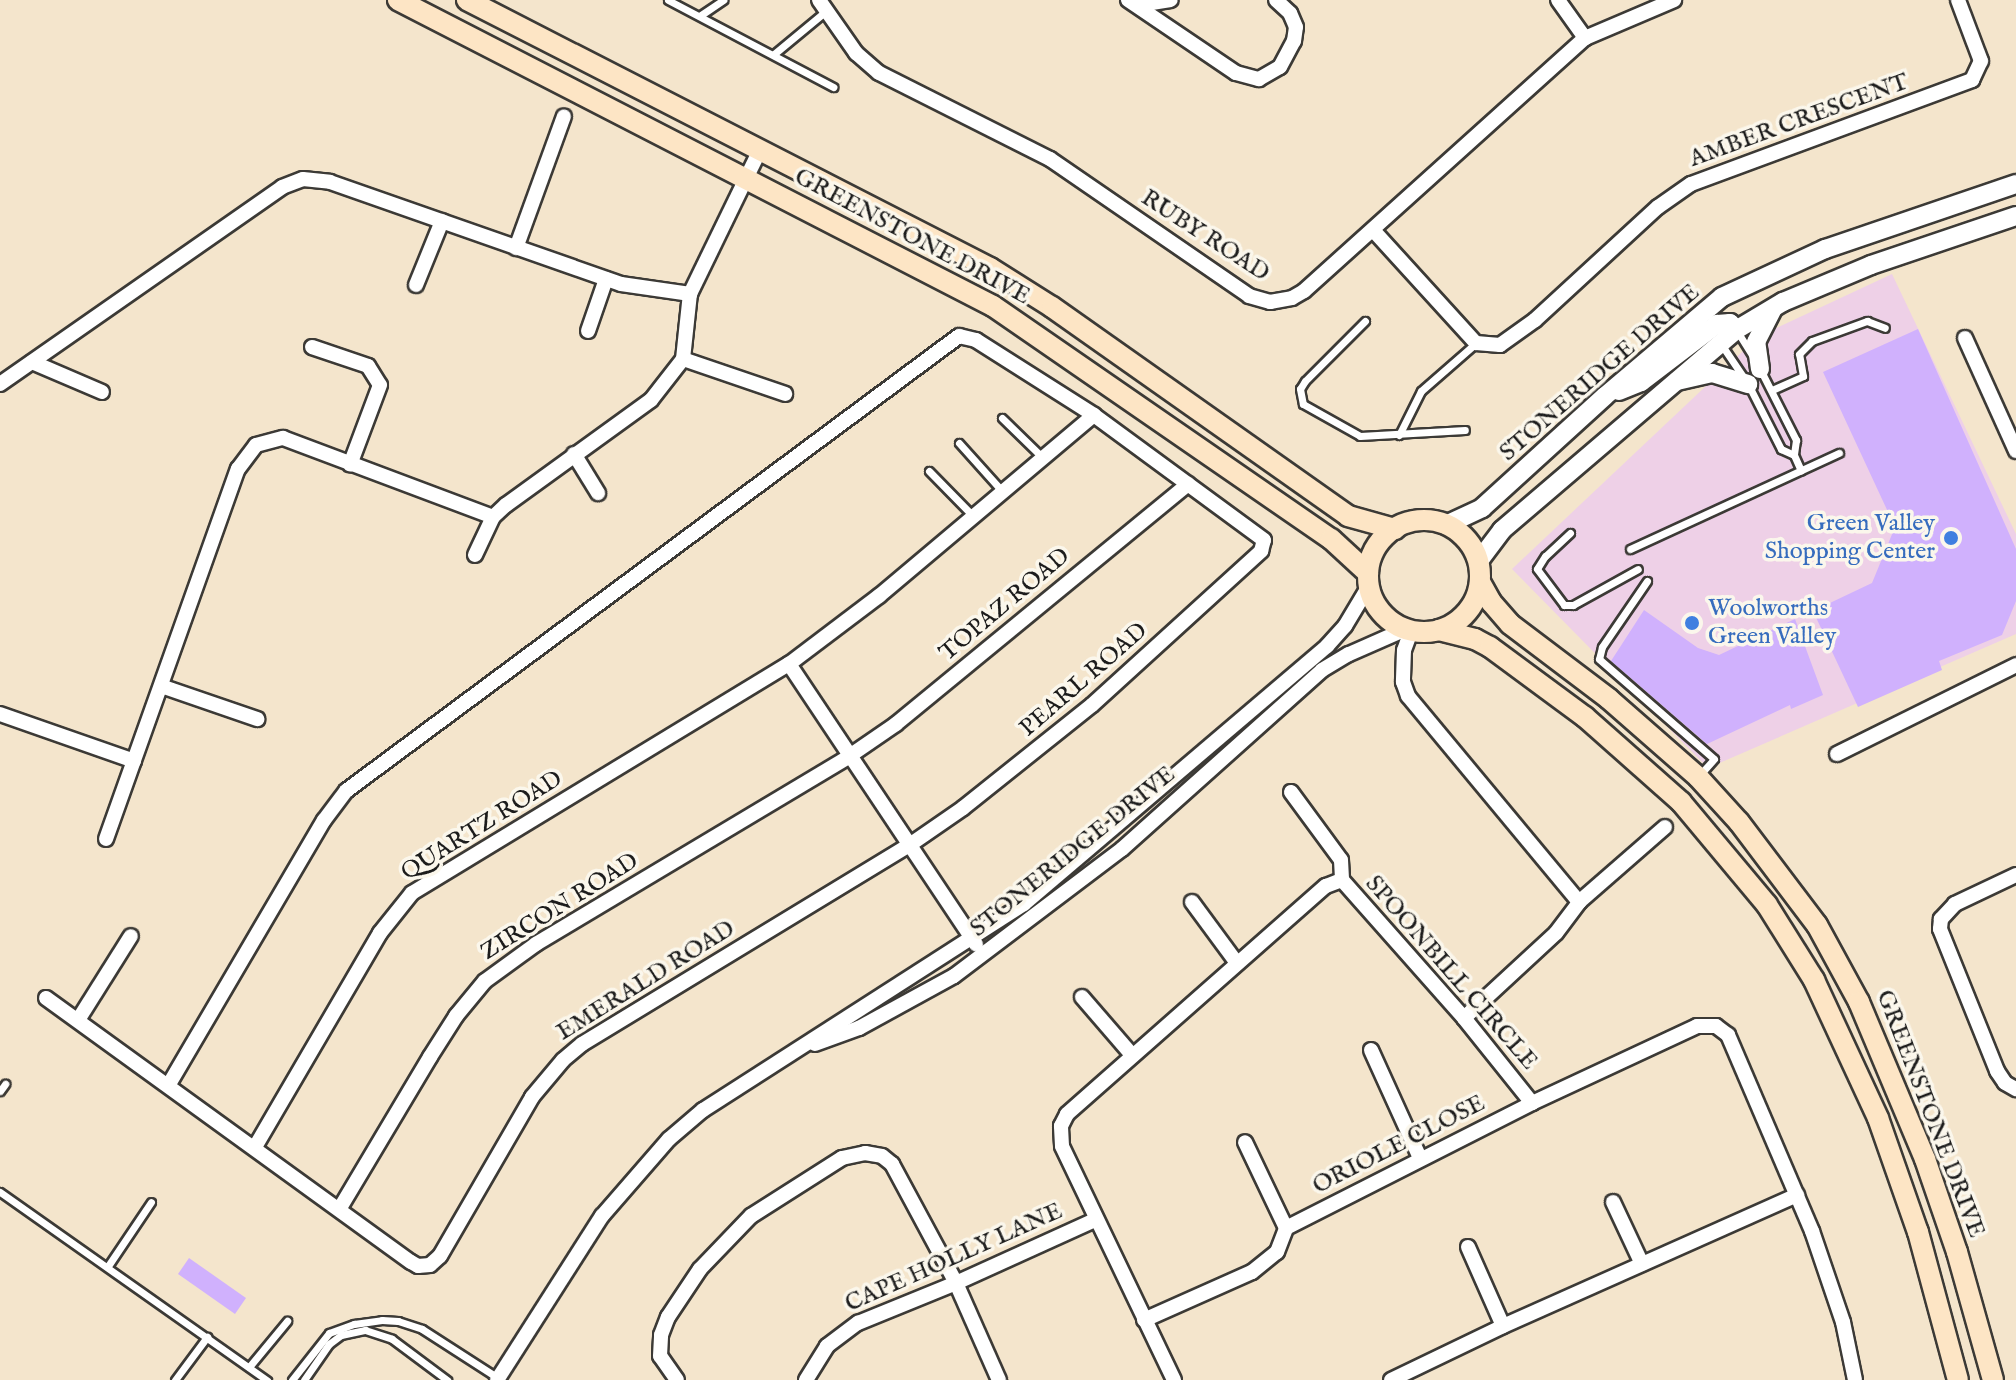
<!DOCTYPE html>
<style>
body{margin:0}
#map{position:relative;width:2016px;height:1380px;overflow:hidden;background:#f4e5cc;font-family:"IM FELL English",serif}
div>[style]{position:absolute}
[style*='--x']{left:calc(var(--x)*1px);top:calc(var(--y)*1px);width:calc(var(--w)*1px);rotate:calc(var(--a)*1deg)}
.built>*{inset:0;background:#eed0e7}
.building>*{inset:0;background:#d0b1fd}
.roads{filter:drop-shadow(2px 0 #3c3a36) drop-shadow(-2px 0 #3c3a36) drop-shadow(0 2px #3c3a36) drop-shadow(0 -2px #3c3a36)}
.service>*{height:7px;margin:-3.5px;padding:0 3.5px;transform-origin:3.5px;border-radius:3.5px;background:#fff}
.minor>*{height:14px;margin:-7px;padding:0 7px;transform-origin:7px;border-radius:7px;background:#fff}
.tertiary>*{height:18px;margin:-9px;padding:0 9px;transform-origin:9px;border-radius:9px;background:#fff}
.secondary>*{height:20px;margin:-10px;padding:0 10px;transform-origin:10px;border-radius:10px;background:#fde5c5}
.secondary>.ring{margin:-10px;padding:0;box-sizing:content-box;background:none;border:20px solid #fde5c5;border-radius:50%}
.dots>*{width:22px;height:22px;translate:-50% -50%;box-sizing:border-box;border:4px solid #fbf7ec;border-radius:50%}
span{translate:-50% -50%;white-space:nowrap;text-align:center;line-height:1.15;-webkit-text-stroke:7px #fbf7ec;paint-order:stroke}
.street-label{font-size:24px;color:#1c1c1c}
.shop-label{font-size:24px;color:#366cbe}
.right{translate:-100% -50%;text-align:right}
.left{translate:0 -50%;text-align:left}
</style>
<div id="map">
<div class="built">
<i style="clip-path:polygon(1892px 274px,2016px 534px,2016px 634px,1708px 768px,1512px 569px,1759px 336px)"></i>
</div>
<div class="building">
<i style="clip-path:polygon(1918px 329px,2016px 549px,2016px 601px,2002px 635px,1939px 661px,1942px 670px,1858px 707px,1813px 611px,1872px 583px,1895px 527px,1823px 372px)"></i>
<i style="clip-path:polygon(1644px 610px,1698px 648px,1719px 655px,1795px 619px,1823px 695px,1791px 709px,1790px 705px,1707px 744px,1611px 661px)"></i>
<i style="clip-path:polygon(189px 1258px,246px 1298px,235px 1314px,178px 1274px)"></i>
</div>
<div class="roads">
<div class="service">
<i style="--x:668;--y:0;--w:187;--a:27.8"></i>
<i style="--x:701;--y:15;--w:27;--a:-34"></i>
<i style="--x:774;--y:54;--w:67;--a:-39.6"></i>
<i style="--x:1365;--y:321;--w:85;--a:135"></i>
<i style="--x:1305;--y:381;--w:9;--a:122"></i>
<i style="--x:1300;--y:389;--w:15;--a:79"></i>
<i style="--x:1303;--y:404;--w:65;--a:29.3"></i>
<i style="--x:1360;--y:436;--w:105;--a:-3.3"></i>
<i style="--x:1737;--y:331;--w:28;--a:58"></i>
<i style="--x:1721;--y:344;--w:48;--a:56"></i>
<i style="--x:1748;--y:384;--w:73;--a:63.1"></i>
<i style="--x:1781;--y:449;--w:14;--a:25"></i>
<i style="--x:1760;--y:369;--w:80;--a:63.1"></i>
<i style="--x:1796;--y:440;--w:15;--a:98"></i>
<i style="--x:1794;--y:455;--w:17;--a:66"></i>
<i style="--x:1772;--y:390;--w:34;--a:-24"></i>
<i style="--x:1803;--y:376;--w:22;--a:-100"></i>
<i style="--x:1799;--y:354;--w:18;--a:-45"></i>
<i style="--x:1812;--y:341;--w:59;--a:-20"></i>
<i style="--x:1867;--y:321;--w:19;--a:21"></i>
<i style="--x:1002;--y:418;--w:57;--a:44.3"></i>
<i style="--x:1399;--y:435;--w:49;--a:-63.4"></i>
<i style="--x:1421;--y:391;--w:73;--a:-41.1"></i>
<i style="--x:959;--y:443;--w:66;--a:48.1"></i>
<i style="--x:929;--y:471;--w:64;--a:45.6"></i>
<i style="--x:1570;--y:533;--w:34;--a:137"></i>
<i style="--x:1545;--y:556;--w:15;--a:122"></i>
<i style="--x:1537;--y:569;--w:45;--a:53.1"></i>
<i style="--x:1564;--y:605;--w:9;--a:0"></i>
<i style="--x:1573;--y:605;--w:74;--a:-29"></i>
<i style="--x:1630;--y:549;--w:230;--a:-24.7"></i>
<i style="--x:1647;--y:581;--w:80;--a:124.3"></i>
<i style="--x:1602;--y:647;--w:12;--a:104"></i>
<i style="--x:1599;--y:659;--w:152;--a:41"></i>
<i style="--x:1714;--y:759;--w:24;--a:132"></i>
<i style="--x:0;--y:1091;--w:9;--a:-54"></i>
<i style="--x:0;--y:1192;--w:327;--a:35.2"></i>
<i style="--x:108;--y:1266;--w:77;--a:-56.1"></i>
<i style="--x:249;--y:1367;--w:60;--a:-50.4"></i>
<i style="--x:175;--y:1380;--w:54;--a:-53.3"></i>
<i style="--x:292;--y:1380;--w:60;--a:-51.8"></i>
<i style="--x:329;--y:1333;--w:27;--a:-20"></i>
<i style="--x:354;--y:1324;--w:28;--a:-8"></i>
<i style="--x:382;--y:1320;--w:16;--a:4"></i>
<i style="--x:398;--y:1321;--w:25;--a:18"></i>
<i style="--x:422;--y:1329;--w:90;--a:32.8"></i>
<i style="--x:304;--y:1380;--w:44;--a:-55.2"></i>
<i style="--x:329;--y:1344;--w:15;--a:-37"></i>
<i style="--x:341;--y:1335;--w:25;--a:-12"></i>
<i style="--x:365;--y:1330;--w:28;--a:18"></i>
<i style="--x:392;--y:1339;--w:69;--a:36.7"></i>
</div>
<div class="minor">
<i style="--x:819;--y:0;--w:65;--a:55.1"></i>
<i style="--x:856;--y:53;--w:30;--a:41"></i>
<i style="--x:879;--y:73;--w:191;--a:26.7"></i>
<i style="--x:1050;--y:159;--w:242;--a:34.5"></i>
<i style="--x:1249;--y:296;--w:22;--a:16"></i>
<i style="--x:1270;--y:302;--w:22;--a:-10"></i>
<i style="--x:1292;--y:298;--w:14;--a:-30"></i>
<i style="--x:1304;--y:291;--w:378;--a:-42"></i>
<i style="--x:1585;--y:38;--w:97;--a:-23.1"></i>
<i style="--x:1128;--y:0;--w:130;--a:34.1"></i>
<i style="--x:1236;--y:73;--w:24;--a:15"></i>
<i style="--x:1259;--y:79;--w:24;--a:-30"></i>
<i style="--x:1280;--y:67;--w:30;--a:-62"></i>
<i style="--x:1294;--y:41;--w:14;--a:-82"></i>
<i style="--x:1296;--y:27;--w:15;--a:-113"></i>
<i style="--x:1290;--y:13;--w:19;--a:-137"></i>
<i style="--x:1558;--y:0;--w:47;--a:54.6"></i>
<i style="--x:1139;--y:5;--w:32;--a:-9"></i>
<i style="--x:1373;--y:230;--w:153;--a:47.7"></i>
<i style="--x:1476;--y:343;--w:24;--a:5"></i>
<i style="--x:1500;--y:345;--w:43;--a:-35.5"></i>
<i style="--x:1535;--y:320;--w:167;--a:-42.6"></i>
<i style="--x:1658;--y:207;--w:40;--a:-34.9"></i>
<i style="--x:1691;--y:184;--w:300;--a:-20.3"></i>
<i style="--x:1972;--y:80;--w:21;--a:-65"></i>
<i style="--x:1981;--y:61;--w:65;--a:-110.7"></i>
<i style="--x:516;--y:248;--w:140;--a:-70"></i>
<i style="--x:416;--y:285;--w:69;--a:-67.9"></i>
<i style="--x:588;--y:331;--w:55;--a:-70.9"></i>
<i style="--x:1965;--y:338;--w:124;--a:65.7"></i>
<i style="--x:312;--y:347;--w:59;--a:18.7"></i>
<i style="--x:368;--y:366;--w:22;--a:58"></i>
<i style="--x:380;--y:385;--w:85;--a:110.6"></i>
<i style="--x:683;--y:359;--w:65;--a:-83.9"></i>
<i style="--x:690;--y:294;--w:160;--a:-64.1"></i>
<i style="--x:32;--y:362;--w:76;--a:23.2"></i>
<i style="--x:0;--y:384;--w:344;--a:-34.9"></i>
<i style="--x:282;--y:187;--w:22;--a:-21"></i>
<i style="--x:303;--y:179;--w:27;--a:6"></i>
<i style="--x:330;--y:182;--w:308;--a:19.3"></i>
<i style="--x:621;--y:284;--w:70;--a:8.2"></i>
<i style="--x:574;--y:454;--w:46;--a:58.4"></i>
<i style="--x:475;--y:555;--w:42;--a:-64.7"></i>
<i style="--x:493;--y:517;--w:18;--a:-43"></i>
<i style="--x:506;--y:505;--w:179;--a:-35.9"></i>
<i style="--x:651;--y:400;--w:52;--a:-52"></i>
<i style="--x:683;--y:359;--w:108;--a:18.9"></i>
<i style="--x:1411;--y:631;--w:20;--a:110"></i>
<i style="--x:1404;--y:650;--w:32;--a:92"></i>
<i style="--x:1403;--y:682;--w:15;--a:70"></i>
<i style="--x:1408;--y:696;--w:268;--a:50.3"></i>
<i style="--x:789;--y:664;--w:337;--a:56.3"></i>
<i style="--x:161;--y:686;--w:102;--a:19"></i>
<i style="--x:0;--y:714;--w:142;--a:19.3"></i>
<i style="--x:1837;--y:754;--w:200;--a:-26.4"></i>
<i style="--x:1291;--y:792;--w:84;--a:53.7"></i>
<i style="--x:1341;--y:860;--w:20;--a:87"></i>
<i style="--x:106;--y:839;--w:393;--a:-70.4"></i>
<i style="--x:238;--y:469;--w:30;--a:-53"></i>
<i style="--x:256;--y:445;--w:28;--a:-15"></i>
<i style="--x:283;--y:438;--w:224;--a:20.6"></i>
<i style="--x:2016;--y:875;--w:68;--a:154.6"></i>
<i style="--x:1955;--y:904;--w:21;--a:133"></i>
<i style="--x:1941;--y:919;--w:10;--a:96"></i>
<i style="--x:1940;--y:929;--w:153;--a:68.1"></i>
<i style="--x:1997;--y:1071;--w:14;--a:56"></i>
<i style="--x:2005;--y:1083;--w:13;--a:29"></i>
<i style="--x:1192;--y:902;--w:76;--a:53.6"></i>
<i style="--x:1082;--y:997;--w:77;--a:49.2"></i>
<i style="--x:46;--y:998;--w:450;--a:35.9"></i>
<i style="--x:411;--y:1262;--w:8;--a:30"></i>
<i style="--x:418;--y:1266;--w:12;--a:-5"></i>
<i style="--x:430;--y:1265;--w:13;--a:-42"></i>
<i style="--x:440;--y:1256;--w:184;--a:-59.9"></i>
<i style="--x:532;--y:1097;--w:48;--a:-50"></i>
<i style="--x:563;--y:1060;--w:25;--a:-40"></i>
<i style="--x:582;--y:1044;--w:385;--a:-31.3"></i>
<i style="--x:911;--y:844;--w:63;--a:-34.7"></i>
<i style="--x:963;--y:808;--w:165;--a:-38.6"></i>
<i style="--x:1092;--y:705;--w:229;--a:-42.3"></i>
<i style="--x:1261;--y:551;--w:11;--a:-75"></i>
<i style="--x:1264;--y:540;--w:211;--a:-143.7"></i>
<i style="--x:1094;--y:415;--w:140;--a:-147.6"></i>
<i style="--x:976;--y:340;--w:17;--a:-167"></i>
<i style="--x:959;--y:336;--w:763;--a:143.42"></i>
<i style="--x:346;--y:791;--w:36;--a:127"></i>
<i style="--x:324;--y:820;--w:306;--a:120.4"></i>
<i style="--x:1464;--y:1018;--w:125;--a:-42.7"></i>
<i style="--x:1556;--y:933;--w:39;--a:-53"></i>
<i style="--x:1579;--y:902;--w:114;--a:-41.1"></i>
<i style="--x:78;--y:1020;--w:99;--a:-57.8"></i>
<i style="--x:815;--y:1044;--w:47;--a:-20"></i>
<i style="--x:859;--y:1028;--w:108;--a:-28.7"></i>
<i style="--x:954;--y:976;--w:211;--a:-37.1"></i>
<i style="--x:1122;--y:849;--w:268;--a:-41.8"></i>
<i style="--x:1322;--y:670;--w:31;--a:-31"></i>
<i style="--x:1349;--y:654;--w:62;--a:-23.7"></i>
<i style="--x:1371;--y:1050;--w:119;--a:65.6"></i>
<i style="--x:255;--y:1147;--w:248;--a:-59.7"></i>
<i style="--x:380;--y:933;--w:51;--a:-51.3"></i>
<i style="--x:412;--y:893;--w:441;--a:-31.3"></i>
<i style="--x:789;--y:664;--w:113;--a:-37.1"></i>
<i style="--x:879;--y:596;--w:281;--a:-40.1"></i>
<i style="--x:1613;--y:1202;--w:68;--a:64.9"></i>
<i style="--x:340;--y:1208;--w:176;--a:-59.2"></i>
<i style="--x:430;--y:1057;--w:49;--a:-57.6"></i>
<i style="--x:456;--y:1016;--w:45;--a:-50.4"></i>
<i style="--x:485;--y:981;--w:63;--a:-36"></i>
<i style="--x:536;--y:944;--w:364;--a:-30.9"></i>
<i style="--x:848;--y:757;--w:58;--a:-34.5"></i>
<i style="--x:896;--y:724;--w:378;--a:-39.4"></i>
<i style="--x:1286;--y:1228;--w:276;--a:-26.9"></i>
<i style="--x:1532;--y:1103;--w:182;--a:-25"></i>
<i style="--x:1697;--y:1026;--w:19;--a:0"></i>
<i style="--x:1716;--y:1026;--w:15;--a:37"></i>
<i style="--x:1728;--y:1035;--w:213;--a:66.8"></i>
<i style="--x:1812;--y:1231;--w:96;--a:71.2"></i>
<i style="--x:1843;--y:1322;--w:59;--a:78.3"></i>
<i style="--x:1468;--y:1247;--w:86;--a:66.1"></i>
<i style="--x:1144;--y:1320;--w:118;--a:-24"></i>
<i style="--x:1252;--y:1272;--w:32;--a:-39"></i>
<i style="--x:1277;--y:1252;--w:26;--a:-69"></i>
<i style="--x:1286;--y:1228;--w:95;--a:-115.5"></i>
<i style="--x:497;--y:1380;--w:195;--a:-57.4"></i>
<i style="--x:602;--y:1216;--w:102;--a:-49"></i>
<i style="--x:669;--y:1139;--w:45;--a:-40.5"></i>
<i style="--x:703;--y:1110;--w:381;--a:-32.7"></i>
<i style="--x:1024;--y:904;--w:398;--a:-40.4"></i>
<i style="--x:1327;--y:646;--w:27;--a:-48"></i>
<i style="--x:1345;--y:626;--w:47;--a:-59"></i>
<i style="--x:677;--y:1380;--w:29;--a:-125"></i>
<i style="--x:660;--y:1356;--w:21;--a:-87"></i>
<i style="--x:661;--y:1335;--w:19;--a:-69"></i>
<i style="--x:668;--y:1317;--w:58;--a:-56.3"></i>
<i style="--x:700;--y:1269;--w:74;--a:-46.1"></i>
<i style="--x:751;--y:1216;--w:108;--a:-32.5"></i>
<i style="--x:842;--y:1158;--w:24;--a:-12"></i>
<i style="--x:865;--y:1153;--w:17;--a:10"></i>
<i style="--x:882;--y:1156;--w:13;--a:39"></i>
<i style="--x:892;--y:1164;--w:135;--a:61.7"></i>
<i style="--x:956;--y:1283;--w:106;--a:66.1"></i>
<i style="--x:806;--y:1380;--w:40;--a:-58"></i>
<i style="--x:827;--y:1346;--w:39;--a:-37"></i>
<i style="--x:858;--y:1323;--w:106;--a:-22.2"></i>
<i style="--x:956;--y:1283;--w:153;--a:-24.4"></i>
<i style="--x:1174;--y:1380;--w:259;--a:-115.6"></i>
<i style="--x:1062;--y:1146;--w:20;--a:-93"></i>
<i style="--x:1061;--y:1126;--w:13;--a:-63"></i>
<i style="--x:1067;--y:1114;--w:345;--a:-41.4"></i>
<i style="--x:1326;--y:886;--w:17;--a:-21"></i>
<i style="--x:1342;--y:880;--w:184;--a:48.5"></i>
<i style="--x:1464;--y:1018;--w:109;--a:51.3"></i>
<i style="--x:1391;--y:1380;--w:124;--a:-25.7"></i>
<i style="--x:1503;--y:1326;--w:322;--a:-24"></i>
</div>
<div class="tertiary">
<i style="--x:1760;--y:369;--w:27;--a:-98"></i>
<i style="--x:1756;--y:342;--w:36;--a:-63"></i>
<i style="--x:1677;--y:381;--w:36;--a:-13"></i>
<i style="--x:1712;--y:373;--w:38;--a:17"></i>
<i style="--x:1619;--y:391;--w:24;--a:-22"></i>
<i style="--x:1641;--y:382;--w:96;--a:-37.3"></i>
<i style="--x:1717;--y:324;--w:13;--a:-4"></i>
<i style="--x:1730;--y:323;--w:9;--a:49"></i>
<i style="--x:1446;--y:525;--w:40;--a:-25"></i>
<i style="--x:1482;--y:508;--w:166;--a:-42.3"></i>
<i style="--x:1605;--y:396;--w:153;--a:-40.2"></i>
<i style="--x:1722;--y:297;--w:114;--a:-25"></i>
<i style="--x:1825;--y:249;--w:202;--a:-18.8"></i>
<i style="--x:1478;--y:562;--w:40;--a:-53"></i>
<i style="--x:1502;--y:530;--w:308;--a:-40.5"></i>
<i style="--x:1736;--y:330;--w:55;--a:-30.8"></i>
<i style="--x:1783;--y:302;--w:95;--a:-22.8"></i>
<i style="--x:1871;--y:265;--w:153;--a:-18.7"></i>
</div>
<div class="secondary">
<i style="--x:398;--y:0;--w:669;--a:27.22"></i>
<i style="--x:993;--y:306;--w:411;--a:34.6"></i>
<i style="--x:1331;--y:539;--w:50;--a:42.6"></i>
<i style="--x:467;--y:0;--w:588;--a:27.13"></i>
<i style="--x:990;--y:268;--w:73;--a:32.2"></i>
<i style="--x:1052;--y:307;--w:362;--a:35.2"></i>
<i style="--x:1348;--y:516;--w:49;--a:15.5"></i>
<i class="ring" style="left:1368px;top:520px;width:92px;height:92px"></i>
<i style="--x:1480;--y:582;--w:23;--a:61"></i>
<i style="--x:1491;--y:602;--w:29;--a:49"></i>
<i style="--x:1510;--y:624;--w:124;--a:37.1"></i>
<i style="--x:1609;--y:699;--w:118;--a:41.2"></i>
<i style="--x:1698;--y:777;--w:61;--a:47.7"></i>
<i style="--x:1739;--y:822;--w:129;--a:52.9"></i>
<i style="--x:1817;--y:925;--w:88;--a:61.4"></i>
<i style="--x:1859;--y:1002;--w:170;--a:67.2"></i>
<i style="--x:1925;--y:1159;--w:98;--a:71"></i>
<i style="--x:1957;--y:1252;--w:133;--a:74.3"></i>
<i style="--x:1439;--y:630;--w:37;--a:14"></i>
<i style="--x:1475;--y:639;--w:17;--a:28"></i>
<i style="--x:1490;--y:647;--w:118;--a:36.4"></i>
<i style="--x:1585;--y:717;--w:128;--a:41.5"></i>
<i style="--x:1681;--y:802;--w:134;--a:50.1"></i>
<i style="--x:1767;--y:905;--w:89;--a:57.9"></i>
<i style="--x:1814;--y:980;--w:152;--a:65.1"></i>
<i style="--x:1878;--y:1118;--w:121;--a:70.7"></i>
<i style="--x:1918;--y:1232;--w:153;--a:74.9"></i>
</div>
</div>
<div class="dots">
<i style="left:1951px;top:538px;background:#3f7fe0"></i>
<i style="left:1692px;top:623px;background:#3f7fe0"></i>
</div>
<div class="street-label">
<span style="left:1799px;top:121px;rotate:-20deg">AMBER CRESCENT</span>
<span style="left:1205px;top:236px;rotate:33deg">RUBY ROAD</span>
<span style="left:912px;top:237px;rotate:28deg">GREENSTONE DRIVE</span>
<span style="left:1600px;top:373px;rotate:-41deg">STONERIDGE DRIVE</span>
<span style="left:1005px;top:605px;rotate:-40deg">TOPAZ ROAD</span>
<span style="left:1084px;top:680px;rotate:-41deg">PEARL ROAD</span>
<span style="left:482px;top:826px;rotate:-32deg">QUARTZ ROAD</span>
<span style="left:1073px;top:852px;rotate:-39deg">STONERIDGE DRIVE</span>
<span style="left:560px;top:907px;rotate:-32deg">ZIRCON ROAD</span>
<span style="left:1451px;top:973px;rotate:49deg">SPOONBILL CIRCLE</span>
<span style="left:646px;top:981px;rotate:-32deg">EMERALD ROAD</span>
<span style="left:1930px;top:1114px;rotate:69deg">GREENSTONE DRIVE</span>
<span style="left:1399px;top:1145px;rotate:-27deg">ORIOLE CLOSE</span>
<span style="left:954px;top:1258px;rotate:-24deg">CAPE HOLLY LANE</span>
</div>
<div class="shop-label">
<span class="right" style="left:1935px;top:538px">Green Valley<br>Shopping Center</span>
<span class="left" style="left:1708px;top:623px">Woolworths<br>Green Valley</span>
</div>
</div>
